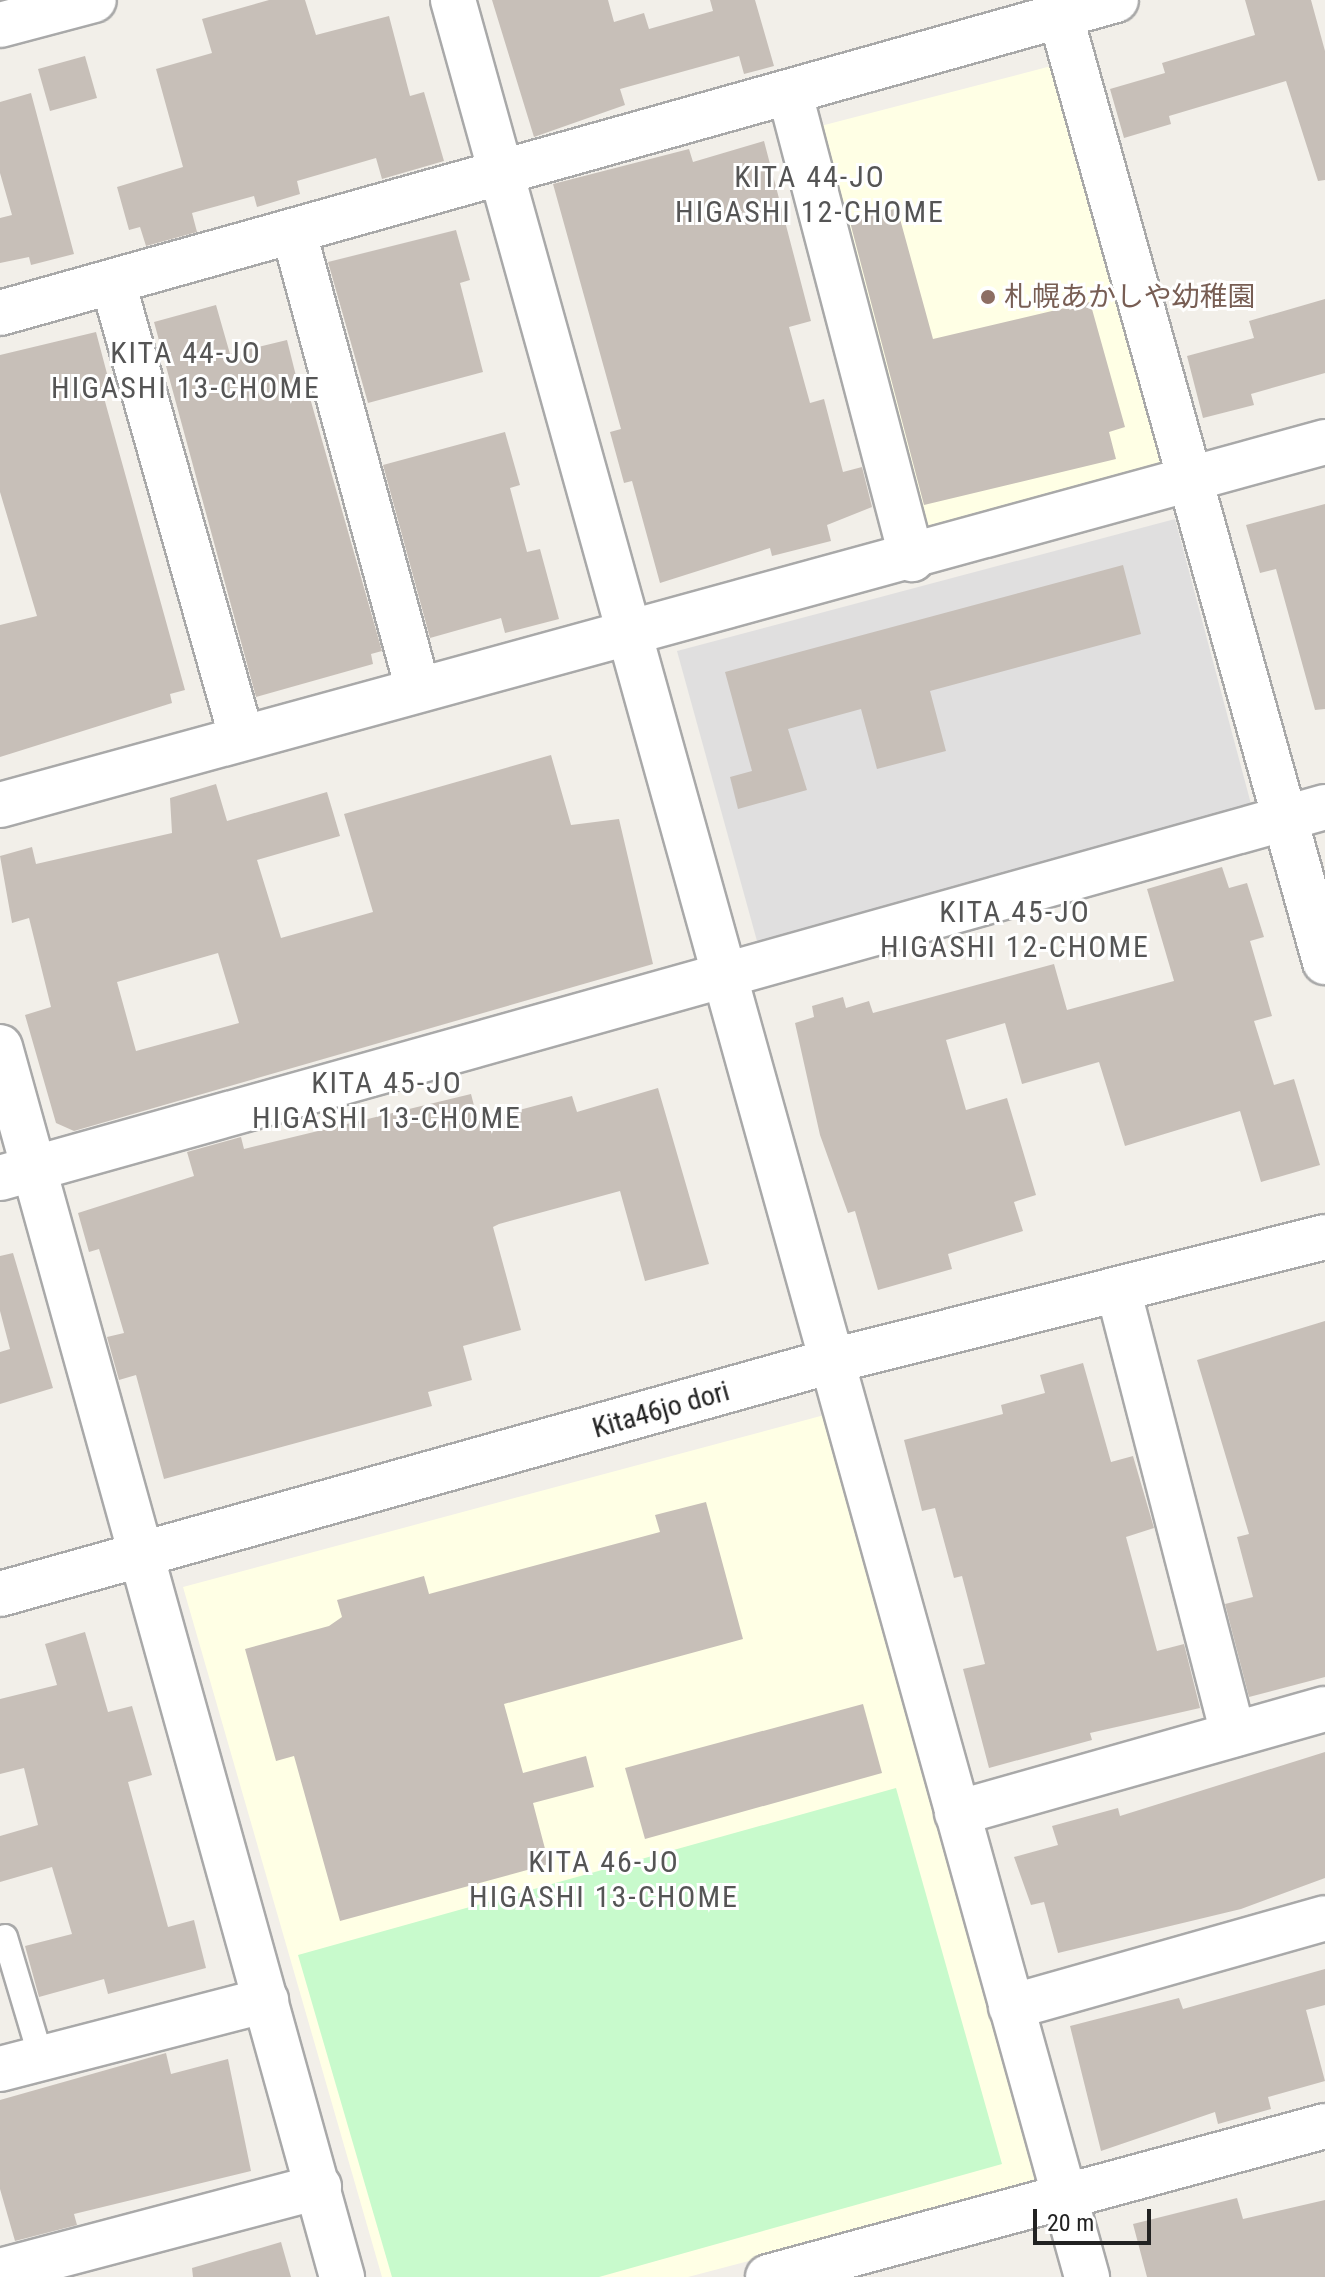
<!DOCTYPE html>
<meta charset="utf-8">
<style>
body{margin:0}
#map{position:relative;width:1325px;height:2277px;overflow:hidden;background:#f2efe9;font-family:"Roboto Condensed","Noto Sans JP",sans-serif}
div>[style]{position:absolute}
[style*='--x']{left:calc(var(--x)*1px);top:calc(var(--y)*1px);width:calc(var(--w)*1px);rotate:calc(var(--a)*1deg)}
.residential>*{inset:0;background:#e0dfdf}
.education>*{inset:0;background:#ffffe5}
.park>*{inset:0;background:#c8facc}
.building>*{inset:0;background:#c7bfb8}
.roads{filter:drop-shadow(2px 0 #a9a9a9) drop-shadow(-2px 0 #a9a9a9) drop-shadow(0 2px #a9a9a9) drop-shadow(0 -2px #a9a9a9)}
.service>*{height:24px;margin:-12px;padding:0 12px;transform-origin:12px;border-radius:12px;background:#fff}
.minor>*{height:44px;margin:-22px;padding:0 22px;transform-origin:22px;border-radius:22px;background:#fff}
.tertiary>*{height:44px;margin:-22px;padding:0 22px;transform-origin:22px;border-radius:22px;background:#fff}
.dots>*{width:22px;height:22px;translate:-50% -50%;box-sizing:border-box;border:4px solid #fff;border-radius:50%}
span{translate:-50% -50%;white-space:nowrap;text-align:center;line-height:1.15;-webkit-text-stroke:6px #fff;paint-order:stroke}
.education-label{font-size:28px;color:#785e54}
.left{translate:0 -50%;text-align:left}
.street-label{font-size:28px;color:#222}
.neighbourhood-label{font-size:30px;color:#555;letter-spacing:2px}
.scale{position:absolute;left:1033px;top:2209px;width:118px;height:36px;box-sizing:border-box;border:4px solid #222;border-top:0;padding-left:10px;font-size:24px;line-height:28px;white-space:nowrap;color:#222;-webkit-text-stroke:6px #fff;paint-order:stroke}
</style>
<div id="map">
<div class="residential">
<i style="clip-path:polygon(1175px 519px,1251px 804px,757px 941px,677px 651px)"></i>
</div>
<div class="education">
<i style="clip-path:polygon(1055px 65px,1162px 466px,925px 533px,813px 128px)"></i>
<i style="clip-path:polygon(828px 1414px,1036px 2185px,688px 2277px,382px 2277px,183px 1587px)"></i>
</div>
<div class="park">
<i style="clip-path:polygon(896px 1788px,1002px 2164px,599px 2277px,392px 2277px,298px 1955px)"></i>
</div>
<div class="building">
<i style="clip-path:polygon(269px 0,305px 0,316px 35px,389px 16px,410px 96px,424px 92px,444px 161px,382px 179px,376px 158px,297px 181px,300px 194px,257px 207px,254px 196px,192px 213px,197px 232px,146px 246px,140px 227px,129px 230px,117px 187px,183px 167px,156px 69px,212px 53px,202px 19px)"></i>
<i style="clip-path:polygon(492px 0,608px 0,614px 22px,644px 13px,649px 29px,713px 11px,710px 0,755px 0,774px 66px,744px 74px,739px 56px,620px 89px,625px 105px,534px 137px)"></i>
<i style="clip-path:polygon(1245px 0,1311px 0,1325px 51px,1325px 180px,1318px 181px,1286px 81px,1169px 116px,1171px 124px,1124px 138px,1110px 89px,1165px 73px,1162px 63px,1255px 35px)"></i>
<i style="clip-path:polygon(85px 56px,97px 98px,50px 111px,38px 69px)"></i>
<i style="clip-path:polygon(31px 93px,74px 254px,31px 265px,29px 257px,0 263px,0 218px,12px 215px,0 173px,0 102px)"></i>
<i style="clip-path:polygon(764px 141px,811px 321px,789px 327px,810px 403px,824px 399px,843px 472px,862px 467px,872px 507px,827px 525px,831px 541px,772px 556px,770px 548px,660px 583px,632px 481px,624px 483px,610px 432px,621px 429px,553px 184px,689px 149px,693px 162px)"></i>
<i style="clip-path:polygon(897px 208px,933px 339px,1090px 302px,1125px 427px,1109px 432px,1116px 459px,924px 505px,850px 222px)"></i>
<i style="clip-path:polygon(456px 230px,470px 280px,460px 283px,483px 372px,368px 403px,328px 262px)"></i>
<i style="clip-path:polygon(1325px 299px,1325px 373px,1251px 394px,1254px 405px,1203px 418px,1187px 356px,1254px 338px,1249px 321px)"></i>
<i style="clip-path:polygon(216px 305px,230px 354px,287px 340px,302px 400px,310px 398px,382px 651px,371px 654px,373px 664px,256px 697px,154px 322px)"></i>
<i style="clip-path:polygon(96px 332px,110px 385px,101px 387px,185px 690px,170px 694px,172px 703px,0 757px,0 625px,37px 616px,0 492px,0 355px)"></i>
<i style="clip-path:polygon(505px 432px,520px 485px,510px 488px,527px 552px,540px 549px,559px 619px,505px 633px,501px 618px,430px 638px,383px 465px)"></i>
<i style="clip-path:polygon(1325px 504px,1325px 709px,1315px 710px,1276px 569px,1260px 573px,1246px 525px)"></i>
<i style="clip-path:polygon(1123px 565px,1141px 634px,930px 691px,946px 751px,877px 769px,861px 709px,788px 729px,807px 790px,738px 809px,730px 777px,752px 771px,725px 672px)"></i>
<i style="clip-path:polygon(evenodd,551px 755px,571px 825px,619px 819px,653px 964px,74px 1131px,56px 1123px,25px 1015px,51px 1007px,29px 918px,12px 923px,0 856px,32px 847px,36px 864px,172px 833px,170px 798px,216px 784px,227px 821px,327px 792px,340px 836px,257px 860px,281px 938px,373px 912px,344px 814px,551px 755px,218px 953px,239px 1023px,136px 1051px,117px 982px,218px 953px)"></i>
<i style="clip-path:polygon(1222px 867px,1229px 888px,1247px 883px,1264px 937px,1250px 941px,1272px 1016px,1254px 1021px,1274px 1085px,1294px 1079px,1320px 1165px,1261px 1182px,1240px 1111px,1125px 1146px,1099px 1062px,1022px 1084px,1005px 1023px,946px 1040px,966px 1110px,1007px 1098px,1036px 1195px,1014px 1202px,1023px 1231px,948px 1254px,952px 1269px,878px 1290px,855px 1211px,848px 1213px,820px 1135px,795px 1023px,814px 1017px,812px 1006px,843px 997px,846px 1008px,869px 1001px,873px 1013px,1054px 964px,1067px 1010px,1174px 981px,1147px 889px)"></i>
<i style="clip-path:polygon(658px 1088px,709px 1264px,645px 1281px,620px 1191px,499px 1224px,493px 1227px,521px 1330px,463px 1346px,472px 1380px,428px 1392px,432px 1406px,164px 1479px,136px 1375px,119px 1380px,107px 1337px,124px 1333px,99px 1249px,89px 1252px,78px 1213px,194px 1176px,187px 1152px,241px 1137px,244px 1149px,471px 1094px,478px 1121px,572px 1096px,577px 1112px)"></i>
<i style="clip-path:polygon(13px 1253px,53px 1388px,0 1404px,0 1352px,10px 1349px,0 1311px,0 1256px)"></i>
<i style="clip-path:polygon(1325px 1321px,1325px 1677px,1249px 1697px,1225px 1604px,1253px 1597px,1237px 1537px,1249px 1534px,1197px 1360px)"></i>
<i style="clip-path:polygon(1083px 1363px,1111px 1462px,1133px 1456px,1154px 1528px,1126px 1537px,1157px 1651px,1184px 1644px,1200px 1708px,1090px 1733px,1092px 1740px,989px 1768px,963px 1669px,985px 1664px,962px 1576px,954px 1578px,935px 1508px,922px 1511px,904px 1440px,1003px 1414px,1001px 1405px,1045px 1393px,1040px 1375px)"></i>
<i style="clip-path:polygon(706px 1502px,743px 1639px,504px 1704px,523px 1773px,586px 1756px,594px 1787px,533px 1803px,549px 1864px,340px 1921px,294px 1756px,276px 1761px,245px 1649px,329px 1626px,342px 1617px,337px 1600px,424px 1576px,429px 1594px,660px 1532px,655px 1515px)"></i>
<i style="clip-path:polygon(85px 1632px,108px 1712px,132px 1706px,152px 1775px,128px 1782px,168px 1927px,194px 1920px,206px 1968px,108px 1994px,104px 1979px,39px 1997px,25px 1946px,72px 1934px,52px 1867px,0 1882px,0 1836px,38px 1825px,24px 1768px,0 1774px,0 1699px,57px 1685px,45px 1644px)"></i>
<i style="clip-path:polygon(863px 1704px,882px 1773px,645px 1839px,625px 1768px)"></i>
<i style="clip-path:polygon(1325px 1752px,1325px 1878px,1241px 1909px,1058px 1953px,1044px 1902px,1031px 1905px,1014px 1857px,1058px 1845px,1052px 1826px,1118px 1808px,1120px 1816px)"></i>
<i style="clip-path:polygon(1325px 1969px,1325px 2005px,1306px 2010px,1325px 2081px,1268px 2097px,1271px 2109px,1218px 2124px,1215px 2112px,1101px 2151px,1070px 2026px,1179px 1998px,1183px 2009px)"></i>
<i style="clip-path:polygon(166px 2053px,171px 2074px,228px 2059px,251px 2171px,74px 2214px,77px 2225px,15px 2241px,0 2189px,0 2100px)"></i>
<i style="clip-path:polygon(1237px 2198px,1243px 2219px,1325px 2200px,1325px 2277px,1147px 2277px,1133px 2224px)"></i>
<i style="clip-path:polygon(281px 2242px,291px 2277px,193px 2277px,192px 2268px)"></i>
</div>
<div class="roads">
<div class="service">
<i style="--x:5;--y:1937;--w:126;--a:73.4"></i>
</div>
<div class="minor">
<i style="--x:453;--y:0;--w:2364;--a:74.44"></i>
<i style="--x:1056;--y:0;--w:999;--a:74.38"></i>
<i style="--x:0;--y:25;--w:97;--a:-14.9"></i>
<i style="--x:790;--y:94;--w:481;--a:75.3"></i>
<i style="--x:294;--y:233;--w:469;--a:74.8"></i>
<i style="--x:113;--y:283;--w:471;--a:74.2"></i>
<i style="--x:0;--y:313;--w:1159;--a:-15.67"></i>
<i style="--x:0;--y:805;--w:1374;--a:-15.32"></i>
<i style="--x:0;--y:1047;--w:1277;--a:74.46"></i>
<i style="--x:0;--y:1178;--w:1376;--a:-15.64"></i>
<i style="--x:1119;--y:1293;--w:456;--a:75.5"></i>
<i style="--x:957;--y:1813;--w:382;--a:-15.8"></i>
<i style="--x:1011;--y:2007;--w:326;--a:-15.8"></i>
<i style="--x:0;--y:2069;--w:275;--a:-14.5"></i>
<i style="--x:0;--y:2271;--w:330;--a:-14.8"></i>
<i style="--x:768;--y:2277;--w:577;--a:-15.17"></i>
</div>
<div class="tertiary">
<i style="--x:0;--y:1594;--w:860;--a:-15.65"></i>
<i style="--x:828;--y:1362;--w:512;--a:-14.12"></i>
</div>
</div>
<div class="dots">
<i style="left:988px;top:297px;background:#8d6e63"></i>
</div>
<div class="education-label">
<span class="left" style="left:1004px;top:297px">札幌あかしや幼稚園</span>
</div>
<div class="street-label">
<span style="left:661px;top:1410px;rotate:-16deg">Kita46jo dori</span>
</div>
<div class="neighbourhood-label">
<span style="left:810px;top:194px">KITA 44-JO<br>HIGASHI 12-CHOME</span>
<span style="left:186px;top:370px">KITA 44-JO<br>HIGASHI 13-CHOME</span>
<span style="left:1015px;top:929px">KITA 45-JO<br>HIGASHI 12-CHOME</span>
<span style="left:387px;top:1100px">KITA 45-JO<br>HIGASHI 13-CHOME</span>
<span style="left:604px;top:1879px">KITA 46-JO<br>HIGASHI 13-CHOME</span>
</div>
<div class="scale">20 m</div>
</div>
